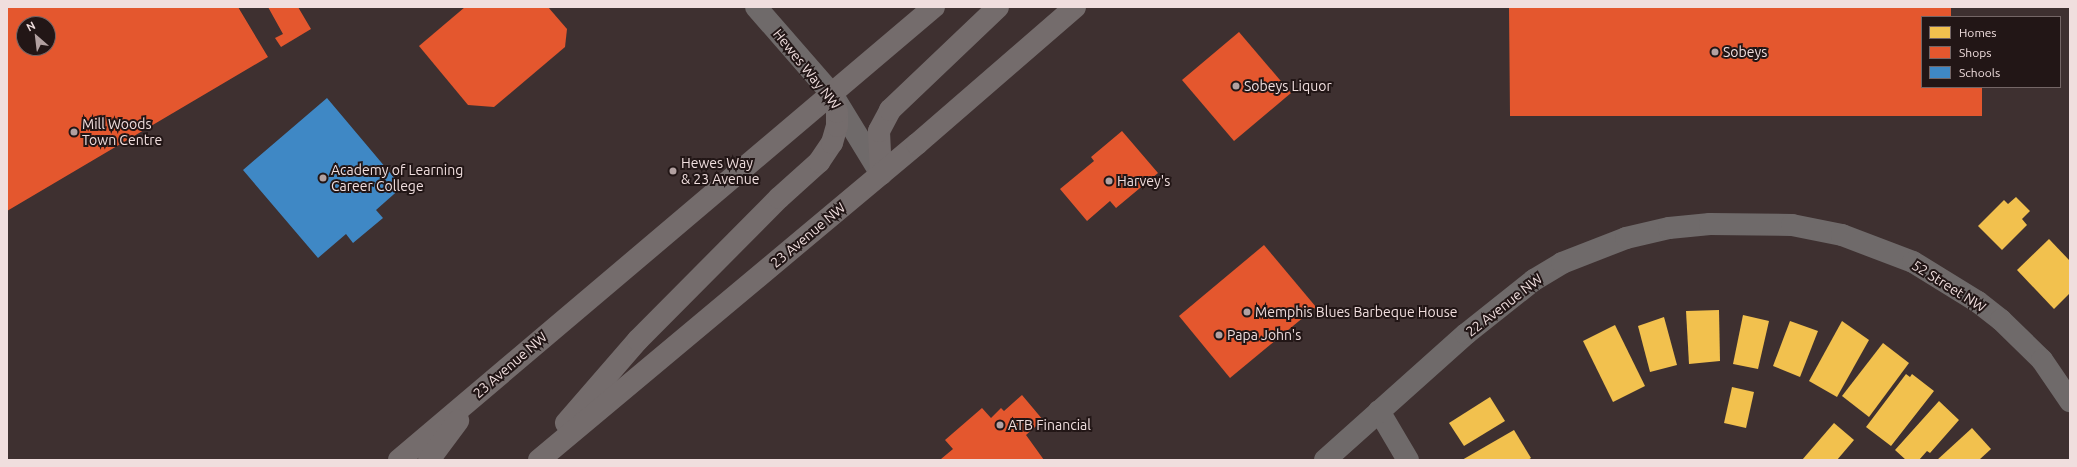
<!DOCTYPE html>
<style>
body{margin:0}
#map{position:relative;width:2077px;height:467px;overflow:hidden;background:#3e3030;font-family:Ubuntu,sans-serif}
div>[style]{position:absolute}
[style*='--x']{left:calc(var(--x)*1px);top:calc(var(--y)*1px);width:calc(var(--w)*1px);rotate:calc(var(--a)*1deg)}
.homes>*{inset:0;background:#f2c14e}
.shops>*{inset:0;background:#e4572e}
.schools>*{inset:0;background:#3f88c5}
.minor>*{height:22px;margin:-11px;padding:0 11px;transform-origin:11px;border-radius:11px;background:#6f6a6a}
.tertiary>*{height:22px;margin:-11px;padding:0 11px;transform-origin:11px;border-radius:11px;background:#6f6a6a}
.secondary>*{height:22px;margin:-11px;padding:0 11px;transform-origin:11px;border-radius:11px;background:#746c6c}
.dots>*{width:11px;height:11px;translate:-50% -50%;box-sizing:border-box;border:2px solid #221616;border-radius:50%}
span{translate:-50% -50%;white-space:nowrap;text-align:center;line-height:1.15;-webkit-text-stroke:4px #221616;paint-order:stroke}
.poi-label{font-size:14px;color:#f0dede}
.left{translate:0 -50%;text-align:left}
.street-label{font-size:14px;color:#f0dede}
.frame{position:absolute;inset:0;border:8px solid #f0dede;pointer-events:none}
.legend{position:absolute;left:1921px;top:16px;width:140px;height:72px;box-sizing:border-box;background:#221616;border:1px solid #746666;margin:0;padding:5px 7px;list-style:none;font-size:12px;color:#f0dede}
.legend li{display:flex;align-items:center;gap:8px;height:20px}
.legend b{width:20px;border:1px solid #746666}
.north{position:absolute;left:16px;top:16px;width:40px;height:40px;box-sizing:border-box;background:#221616;border:1px solid #746666;border-radius:50%;rotate:332deg;font-size:11px;font-weight:700;line-height:16px;text-align:center;color:#f0dede}
.north::after{content:'';display:block;margin:auto;width:14px;height:18px;background:#b2a1a1;clip-path:polygon(50% 0,100% 100%,50% 72%,0 100%)}
</style>
<div id="map">
<div class="homes">
<i style="clip-path:polygon(2016px 197px,2030px 211px,2022px 219px,2027px 225px,2002px 250px,1978px 226px,2004px 200px,2008px 204px)"></i>
<i style="clip-path:polygon(2049px 239px,2070px 261px,2070px 293px,2054px 309px,2017px 270px)"></i>
<i style="clip-path:polygon(1719px 310px,1720px 361px,1689px 364px,1686px 311px)"></i>
<i style="clip-path:polygon(1743px 315px,1769px 321px,1758px 369px,1733px 364px)"></i>
<i style="clip-path:polygon(1664px 317px,1677px 365px,1650px 372px,1638px 326px)"></i>
<i style="clip-path:polygon(1790px 321px,1818px 331px,1800px 377px,1773px 366px)"></i>
<i style="clip-path:polygon(1842px 321px,1869px 340px,1837px 397px,1809px 381px)"></i>
<i style="clip-path:polygon(1615px 325px,1645px 386px,1613px 402px,1583px 341px)"></i>
<i style="clip-path:polygon(1883px 343px,1909px 363px,1869px 417px,1842px 396px)"></i>
<i style="clip-path:polygon(1906px 374px,1910px 377px,1912px 374px,1934px 391px,1891px 446px,1866px 427px)"></i>
<i style="clip-path:polygon(1732px 387px,1754px 392px,1746px 428px,1724px 423px)"></i>
<i style="clip-path:polygon(1490px 397px,1505px 421px,1464px 446px,1449px 423px)"></i>
<i style="clip-path:polygon(1939px 401px,1959px 420px,1930px 453px,1927px 451px,1919px 460px,1906px 460px,1895px 450px)"></i>
<i style="clip-path:polygon(1834px 423px,1854px 440px,1837px 460px,1802px 460px)"></i>
<i style="clip-path:polygon(1972px 428px,1991px 449px,1979px 460px,1937px 460px)"></i>
<i style="clip-path:polygon(1514px 430px,1531px 458px,1528px 460px,1462px 460px)"></i>
</div>
<div class="shops">
<i style="clip-path:polygon(evenodd,7px 7px,238px 7px,268px 57px,7px 211px,7px 7px,24px 24px,48px 24px,48px 48px,24px 48px,24px 24px)"></i>
<i style="clip-path:polygon(268px 7px,298px 7px,311px 29px,281px 47px,275px 38px,283px 34px)"></i>
<i style="clip-path:polygon(465px 7px,548px 7px,567px 29px,565px 47px,494px 107px,468px 105px,419px 46px)"></i>
<i style="clip-path:polygon(1509px 7px,1951px 7px,1951px 17px,1922px 17px,1922px 87px,1982px 87px,1982px 116px,1510px 116px)"></i>
<i style="clip-path:polygon(1239px 32px,1291px 93px,1234px 141px,1182px 80px)"></i>
<i style="clip-path:polygon(1122px 131px,1158px 173px,1116px 208px,1110px 201px,1087px 221px,1060px 189px,1094px 161px,1091px 157px)"></i>
<i style="clip-path:polygon(1264px 245px,1316px 307px,1230px 378px,1179px 316px)"></i>
<i style="clip-path:polygon(1022px 395px,1043px 420px,1026px 435px,1044px 460px,941px 459px,953px 449px,945px 440px,982px 408px,991px 418px,1001px 408px,1004px 411px)"></i>
</div>
<div class="schools">
<i style="clip-path:polygon(327px 98px,402px 187px,376px 210px,383px 218px,353px 243px,346px 234px,318px 258px,243px 170px)"></i>
</div>
<div class="minor">
<i style="--x:1379;--y:411;--w:57;--a:59.4"></i>
<i style="--x:1325;--y:460;--w:189;--a:-41.8"></i>
<i style="--x:1466;--y:334;--w:87;--a:-38.5"></i>
<i style="--x:1534;--y:280;--w:33;--a:-31"></i>
<i style="--x:1562;--y:263;--w:69;--a:-21.3"></i>
<i style="--x:1626;--y:238;--w:44;--a:-13.1"></i>
<i style="--x:1669;--y:228;--w:41;--a:-5.6"></i>
<i style="--x:1710;--y:224;--w:82;--a:0.7"></i>
<i style="--x:1792;--y:225;--w:51;--a:11.3"></i>
<i style="--x:1842;--y:235;--w:76;--a:20.8"></i>
<i style="--x:1913;--y:262;--w:76;--a:31.6"></i>
<i style="--x:1978;--y:302;--w:29;--a:38"></i>
<i style="--x:2001;--y:320;--w:57;--a:44.3"></i>
<i style="--x:2042;--y:360;--w:50;--a:55.7"></i>
</div>
<div class="tertiary">
<i style="--x:756;--y:7;--w:116;--a:48.9"></i>
<i style="--x:832;--y:94;--w:94;--a:58.5"></i>
</div>
<div class="secondary">
<i style="--x:881;--y:174;--w:43;--a:-92.7"></i>
<i style="--x:879;--y:131;--w:24;--a:-62"></i>
<i style="--x:890;--y:110;--w:149;--a:-43.6"></i>
<i style="--x:566;--y:423;--w:110;--a:-49.1"></i>
<i style="--x:638;--y:340;--w:200;--a:-45.2"></i>
<i style="--x:779;--y:198;--w:54;--a:-42"></i>
<i style="--x:819;--y:162;--w:23;--a:-56"></i>
<i style="--x:832;--y:143;--w:18;--a:-74"></i>
<i style="--x:837;--y:126;--w:14;--a:-90"></i>
<i style="--x:837;--y:112;--w:19;--a:-106"></i>
<i style="--x:399;--y:460;--w:701;--a:-40.26"></i>
<i style="--x:429;--y:460;--w:49;--a:-53.4"></i>
<i style="--x:539;--y:460;--w:493;--a:-39.9"></i>
<i style="--x:917;--y:144;--w:209;--a:-40.9"></i>
</div>
<div class="dots">
<i style="left:1715px;top:52px;background:#b2a1a1"></i>
<i style="left:1236px;top:86px;background:#b2a1a1"></i>
<i style="left:74px;top:132px;background:#b2a1a1"></i>
<i style="left:673px;top:171px;background:#b2a1a1"></i>
<i style="left:323px;top:178px;background:#b2a1a1"></i>
<i style="left:1109px;top:181px;background:#b2a1a1"></i>
<i style="left:1247px;top:312px;background:#b2a1a1"></i>
<i style="left:1219px;top:335px;background:#b2a1a1"></i>
<i style="left:1000px;top:425px;background:#b2a1a1"></i>
</div>
<div class="poi-label">
<span class="left" style="left:1723px;top:52px">Sobeys</span>
<span class="left" style="left:1244px;top:86px">Sobeys Liquor</span>
<span class="left" style="left:82px;top:132px">Mill Woods<br>Town Centre</span>
<span class="left" style="left:681px;top:171px">Hewes Way<br>&amp; 23 Avenue</span>
<span class="left" style="left:331px;top:178px">Academy of Learning<br>Career College</span>
<span class="left" style="left:1117px;top:181px">Harvey's</span>
<span class="left" style="left:1255px;top:312px">Memphis Blues Barbeque House</span>
<span class="left" style="left:1227px;top:335px">Papa John's</span>
<span class="left" style="left:1008px;top:425px">ATB Financial</span>
</div>
<div class="street-label">
<span style="left:807px;top:69px;rotate:51deg">Hewes Way NW</span>
<span style="left:808px;top:235px;rotate:-40deg">23 Avenue NW</span>
<span style="left:1949px;top:286px;rotate:32deg">52 Street NW</span>
<span style="left:1504px;top:305px;rotate:-38deg">22 Avenue NW</span>
<span style="left:510px;top:365px;rotate:-41deg">23 Avenue NW</span>
</div>
<div class="frame"></div>
<ul class="legend">
<li><b style="height:11px;background:#f2c14e"></b>Homes</li>
<li><b style="height:11px;background:#e4572e"></b>Shops</li>
<li><b style="height:11px;background:#3f88c5"></b>Schools</li>
</ul>
<div class="north">N</div>
</div>
